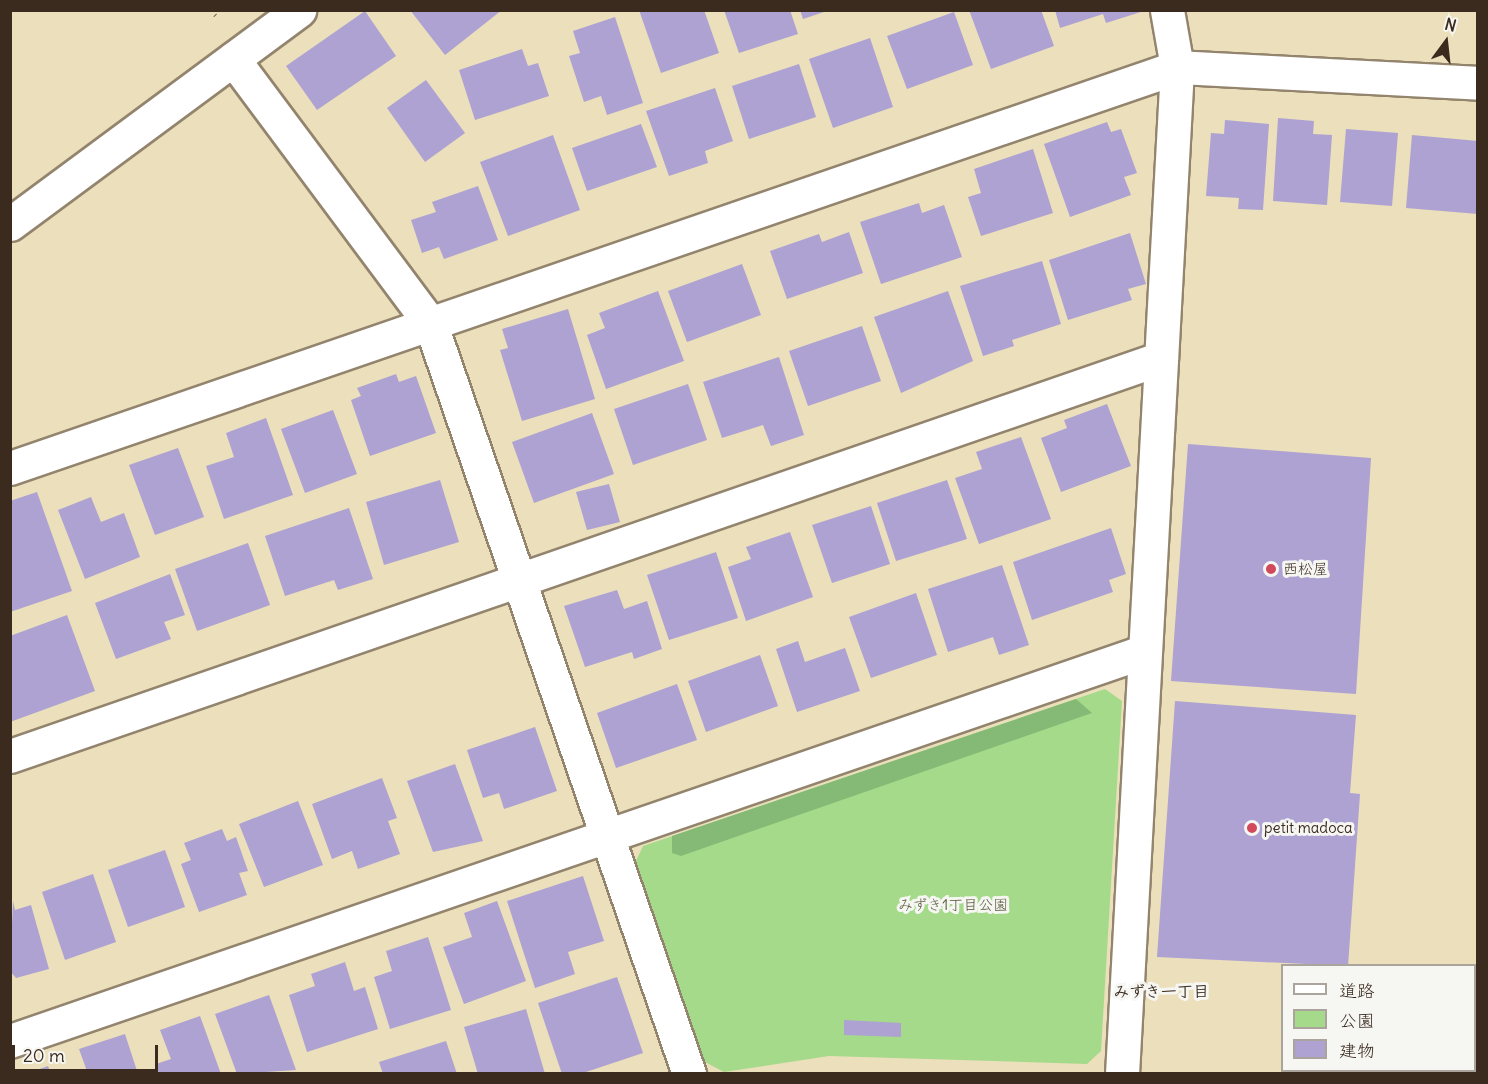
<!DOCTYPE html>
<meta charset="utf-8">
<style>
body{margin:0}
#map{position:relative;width:1488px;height:1084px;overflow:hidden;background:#ebdfbc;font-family:Delius,"Klee One",sans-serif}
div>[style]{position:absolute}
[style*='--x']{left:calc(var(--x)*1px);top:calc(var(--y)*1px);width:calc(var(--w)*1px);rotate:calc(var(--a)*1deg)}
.green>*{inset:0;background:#a5da8a}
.forest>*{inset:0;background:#84ba76}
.building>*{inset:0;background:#ada2d2}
.path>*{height:4px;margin-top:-2px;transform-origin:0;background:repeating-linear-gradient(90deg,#93846d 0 1.5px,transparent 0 6px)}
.roads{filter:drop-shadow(2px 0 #93846d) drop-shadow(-2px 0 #93846d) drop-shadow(0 2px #93846d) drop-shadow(0 -2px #93846d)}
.minor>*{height:33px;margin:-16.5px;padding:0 16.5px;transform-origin:16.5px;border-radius:16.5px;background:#fff}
.dots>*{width:16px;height:16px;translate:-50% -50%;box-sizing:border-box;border:3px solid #f6f6f2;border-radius:50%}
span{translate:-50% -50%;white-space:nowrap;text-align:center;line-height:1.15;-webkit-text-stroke:6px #f6f6f2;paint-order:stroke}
.poi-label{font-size:15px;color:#3b2a1e}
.left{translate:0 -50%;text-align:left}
.park-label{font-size:15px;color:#565639}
.neighbourhood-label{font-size:16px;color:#3b2a1e;font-weight:700}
.frame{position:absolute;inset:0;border:12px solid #3b2a1e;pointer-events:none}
.legend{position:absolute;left:1281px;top:964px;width:195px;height:108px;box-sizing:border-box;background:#f6f6f2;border:2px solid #aba49d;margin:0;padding:8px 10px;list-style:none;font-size:18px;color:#3b2a1e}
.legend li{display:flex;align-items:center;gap:12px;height:30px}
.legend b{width:30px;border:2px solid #aba49d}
.north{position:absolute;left:1416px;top:12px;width:60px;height:60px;-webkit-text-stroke:4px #f6f6f2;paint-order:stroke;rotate:15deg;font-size:16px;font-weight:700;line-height:24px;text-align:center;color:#3b2a1e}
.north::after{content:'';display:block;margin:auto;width:21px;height:27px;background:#3b2a1e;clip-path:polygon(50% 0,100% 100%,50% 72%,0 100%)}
.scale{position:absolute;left:12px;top:1045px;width:146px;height:27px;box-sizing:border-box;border:3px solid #3b2a1e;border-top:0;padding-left:8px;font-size:18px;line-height:21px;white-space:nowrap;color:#3b2a1e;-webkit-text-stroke:4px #f6f6f2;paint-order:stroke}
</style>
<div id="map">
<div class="green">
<i style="clip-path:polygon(1105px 689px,1122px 701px,1101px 1051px,1087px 1064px,829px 1056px,724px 1072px,705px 1062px,634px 865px,643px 846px)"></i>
</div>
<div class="forest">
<i style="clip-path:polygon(1076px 699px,1092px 713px,681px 856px,672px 853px,672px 836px)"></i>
</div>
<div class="building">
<i style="clip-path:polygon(410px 10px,502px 10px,445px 55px)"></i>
<i style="clip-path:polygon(639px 10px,704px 10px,719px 53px,661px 73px)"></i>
<i style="clip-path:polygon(724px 10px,790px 10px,798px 34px,739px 53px)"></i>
<i style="clip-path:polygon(800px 10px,826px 10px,827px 11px,803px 19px)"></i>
<i style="clip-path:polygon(969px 10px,1041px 10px,1054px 46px,991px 69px)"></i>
<i style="clip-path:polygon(1055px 10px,1144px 10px,1144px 11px,1106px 23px,1103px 14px,1060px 28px)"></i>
<i style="clip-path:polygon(365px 11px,396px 56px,317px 110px,286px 66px)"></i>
<i style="clip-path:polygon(954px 12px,973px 65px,907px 89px,887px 36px)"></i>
<i style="clip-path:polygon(615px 17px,643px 103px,607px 115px,601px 96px,584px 102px,569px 56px,580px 53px,573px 31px)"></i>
<i style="clip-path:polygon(870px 38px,893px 107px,833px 128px,809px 59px)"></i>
<i style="clip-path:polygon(522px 49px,528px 66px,538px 63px,549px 96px,475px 120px,459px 70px)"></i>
<i style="clip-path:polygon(799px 64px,816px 117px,749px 139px,732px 86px)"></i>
<i style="clip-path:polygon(426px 80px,465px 133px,425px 162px,387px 108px)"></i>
<i style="clip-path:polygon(715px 88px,733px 141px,705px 151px,708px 163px,669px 176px,646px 111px)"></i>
<i style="clip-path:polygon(1278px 118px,1314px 121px,1313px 134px,1332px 135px,1327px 205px,1273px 201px)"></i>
<i style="clip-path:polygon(1225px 120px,1269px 124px,1263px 210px,1238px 209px,1239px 198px,1206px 196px,1211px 133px,1224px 134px)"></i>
<i style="clip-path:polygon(1107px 122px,1111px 132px,1121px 129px,1137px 173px,1124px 177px,1131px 195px,1070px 217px,1044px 144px)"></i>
<i style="clip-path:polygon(641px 124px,657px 167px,587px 191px,572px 148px)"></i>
<i style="clip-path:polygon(1346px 129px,1398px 133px,1392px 206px,1340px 202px)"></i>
<i style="clip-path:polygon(553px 135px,580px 210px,508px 236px,480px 162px)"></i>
<i style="clip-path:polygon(1412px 135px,1478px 141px,1478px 214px,1406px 208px)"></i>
<i style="clip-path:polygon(1033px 149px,1053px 213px,981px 236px,968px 197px,981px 193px,974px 169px)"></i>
<i style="clip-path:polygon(478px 186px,498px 240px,444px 259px,439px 247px,422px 253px,411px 220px,436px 212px,432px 202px)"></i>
<i style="clip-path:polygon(919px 203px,922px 213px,944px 205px,962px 257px,881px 284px,860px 222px)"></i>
<i style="clip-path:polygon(849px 232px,863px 273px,787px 299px,770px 251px,819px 234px,822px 242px)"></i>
<i style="clip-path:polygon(1130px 233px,1146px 284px,1128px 289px,1132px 300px,1068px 320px,1049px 260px)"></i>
<i style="clip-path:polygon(1042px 261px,1061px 324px,1012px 340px,1014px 346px,983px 356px,960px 286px)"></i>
<i style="clip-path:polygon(742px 264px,761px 315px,687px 342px,668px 291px)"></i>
<i style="clip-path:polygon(658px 291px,684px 361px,606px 389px,587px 335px,605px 328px,599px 313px)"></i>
<i style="clip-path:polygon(948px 291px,973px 361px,901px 393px,874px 317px)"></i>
<i style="clip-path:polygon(568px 309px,595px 399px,522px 421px,500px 350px,508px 348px,502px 329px)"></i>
<i style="clip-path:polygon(862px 326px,881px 381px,808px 406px,789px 351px)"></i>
<i style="clip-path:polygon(779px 357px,804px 435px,771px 446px,763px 425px,722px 438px,703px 382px)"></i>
<i style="clip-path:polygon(396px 374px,399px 382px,416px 376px,436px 433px,370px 456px,351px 400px,361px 396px,357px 388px)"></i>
<i style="clip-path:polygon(688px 384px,707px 440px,633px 465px,614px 409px)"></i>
<i style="clip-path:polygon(1107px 404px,1131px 466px,1061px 492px,1041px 438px,1067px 428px,1064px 420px)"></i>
<i style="clip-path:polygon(333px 410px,357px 474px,305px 493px,281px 429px)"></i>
<i style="clip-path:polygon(592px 413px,614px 474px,534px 503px,512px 442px)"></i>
<i style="clip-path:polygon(266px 418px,293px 495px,224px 519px,206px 466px,234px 457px,226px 433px)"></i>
<i style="clip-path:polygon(1021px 437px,1051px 519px,979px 544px,955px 478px,982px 469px,976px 452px)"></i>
<i style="clip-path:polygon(1188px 444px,1371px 458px,1356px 694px,1171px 681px)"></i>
<i style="clip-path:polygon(178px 448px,204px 517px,155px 535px,129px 465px)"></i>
<i style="clip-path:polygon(440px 480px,459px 542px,384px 565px,366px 502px)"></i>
<i style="clip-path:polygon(947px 480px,967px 539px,896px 561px,877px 503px)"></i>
<i style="clip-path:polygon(609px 484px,620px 522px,587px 530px,576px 492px)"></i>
<i style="clip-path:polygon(37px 492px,72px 591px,10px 612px,10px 501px)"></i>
<i style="clip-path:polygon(91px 497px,101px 522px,124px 513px,140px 557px,85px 579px,58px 510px)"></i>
<i style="clip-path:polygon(871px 506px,890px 564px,832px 583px,812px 525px)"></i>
<i style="clip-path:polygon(349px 508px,373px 579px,338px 590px,334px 580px,285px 596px,265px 536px)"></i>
<i style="clip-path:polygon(1111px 528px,1126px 574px,1109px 580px,1113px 592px,1032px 620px,1013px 562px)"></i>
<i style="clip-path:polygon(790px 532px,813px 597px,746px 621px,728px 567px,751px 559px,746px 547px)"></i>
<i style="clip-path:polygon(248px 543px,270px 605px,197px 631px,175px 569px)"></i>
<i style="clip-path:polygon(716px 552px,738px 618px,669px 640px,647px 575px)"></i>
<i style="clip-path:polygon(1002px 565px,1029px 645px,999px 655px,993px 637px,948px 652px,928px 589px)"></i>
<i style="clip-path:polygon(170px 574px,185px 615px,164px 622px,171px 639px,116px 659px,95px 603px)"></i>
<i style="clip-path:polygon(617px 590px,624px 609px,647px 601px,662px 649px,634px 659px,632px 652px,585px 667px,564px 606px)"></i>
<i style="clip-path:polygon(916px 593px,937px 655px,871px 678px,849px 617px)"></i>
<i style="clip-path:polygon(67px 615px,95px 691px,10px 722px,10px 636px)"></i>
<i style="clip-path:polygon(798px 641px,805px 662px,845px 648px,860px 691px,797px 712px,776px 649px)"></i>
<i style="clip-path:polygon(760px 655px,778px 706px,706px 732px,688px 681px)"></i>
<i style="clip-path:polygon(677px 684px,697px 740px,616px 768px,597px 713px)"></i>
<i style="clip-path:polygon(1175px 701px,1356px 715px,1350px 793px,1360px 794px,1348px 966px,1157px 957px)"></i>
<i style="clip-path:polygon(535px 727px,557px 791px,504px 809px,499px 793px,483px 798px,467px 750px)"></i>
<i style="clip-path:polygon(455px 764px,483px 841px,433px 852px,407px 781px)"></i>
<i style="clip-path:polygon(382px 778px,397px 818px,388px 821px,400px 854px,358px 869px,352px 851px,332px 859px,312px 804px)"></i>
<i style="clip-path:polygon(298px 801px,323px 865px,264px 887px,239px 824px)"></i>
<i style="clip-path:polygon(222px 829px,227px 841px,236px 837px,248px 871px,239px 873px,247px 895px,199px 912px,181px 864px,191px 860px,184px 843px)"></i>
<i style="clip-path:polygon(165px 850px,185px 907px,128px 927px,108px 870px)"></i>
<i style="clip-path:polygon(93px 874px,116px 942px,65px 960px,42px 892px)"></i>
<i style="clip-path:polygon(583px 876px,604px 941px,568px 952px,575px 974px,535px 988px,507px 901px)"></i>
<i style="clip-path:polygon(13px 901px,15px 910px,31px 905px,49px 969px,16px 978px,10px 971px)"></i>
<i style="clip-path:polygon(497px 901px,526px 981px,464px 1004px,443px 947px,472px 937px,464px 913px)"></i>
<i style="clip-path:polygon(428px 937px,451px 1010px,390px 1029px,374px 977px,392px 971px,386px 951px)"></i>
<i style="clip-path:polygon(345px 962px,354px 991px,365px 987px,378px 1029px,307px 1052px,289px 995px,315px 986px,311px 974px)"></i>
<i style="clip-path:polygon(617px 977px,643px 1053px,580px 1074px,562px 1074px,538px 1003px)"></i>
<i style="clip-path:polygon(269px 995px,296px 1070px,237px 1074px,215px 1014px)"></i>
<i style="clip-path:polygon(526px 1009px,545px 1074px,478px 1074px,464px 1027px)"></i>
<i style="clip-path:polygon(200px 1016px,221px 1074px,159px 1074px,156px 1064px,171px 1059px,160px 1030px)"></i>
<i style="clip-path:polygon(844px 1020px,901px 1023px,901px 1037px,844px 1035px)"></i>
<i style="clip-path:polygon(125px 1034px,138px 1074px,88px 1074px,79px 1049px)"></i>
<i style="clip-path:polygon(446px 1041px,457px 1074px,383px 1074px,379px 1062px)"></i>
<i style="clip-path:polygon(48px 1066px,51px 1074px,29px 1074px,29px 1073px)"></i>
</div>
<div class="path">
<i style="--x:211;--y:10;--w:11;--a:52"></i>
</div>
<div class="roads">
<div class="minor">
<i style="--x:233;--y:59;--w:332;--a:53.3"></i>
<i style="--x:431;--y:325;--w:792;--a:70.99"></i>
<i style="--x:10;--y:224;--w:360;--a:-36.5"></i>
<i style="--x:10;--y:468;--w:1234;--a:-18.96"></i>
<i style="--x:1177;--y:67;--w:301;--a:3"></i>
<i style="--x:10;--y:756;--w:1218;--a:-19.07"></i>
<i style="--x:10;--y:1041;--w:1200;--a:-18.96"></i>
<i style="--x:1122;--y:1074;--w:1009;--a:-86.87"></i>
<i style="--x:1177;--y:67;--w:58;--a:-100"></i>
</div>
</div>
<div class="dots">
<i style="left:1271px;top:569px;background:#d1495b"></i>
<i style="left:1252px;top:828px;background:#d1495b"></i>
</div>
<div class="poi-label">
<span class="left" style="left:1283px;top:569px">西松屋</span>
<span class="left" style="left:1264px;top:828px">petit madoca</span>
</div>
<div class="park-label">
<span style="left:953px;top:905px">みずき1丁目公園</span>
</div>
<div class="neighbourhood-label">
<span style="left:1161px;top:991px">みずき一丁目</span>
</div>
<div class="frame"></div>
<ul class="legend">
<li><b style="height:8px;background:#fff"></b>道路</li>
<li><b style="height:16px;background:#a5da8a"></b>公園</li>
<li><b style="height:16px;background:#ada2d2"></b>建物</li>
</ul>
<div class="north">N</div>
<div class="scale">20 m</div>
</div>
